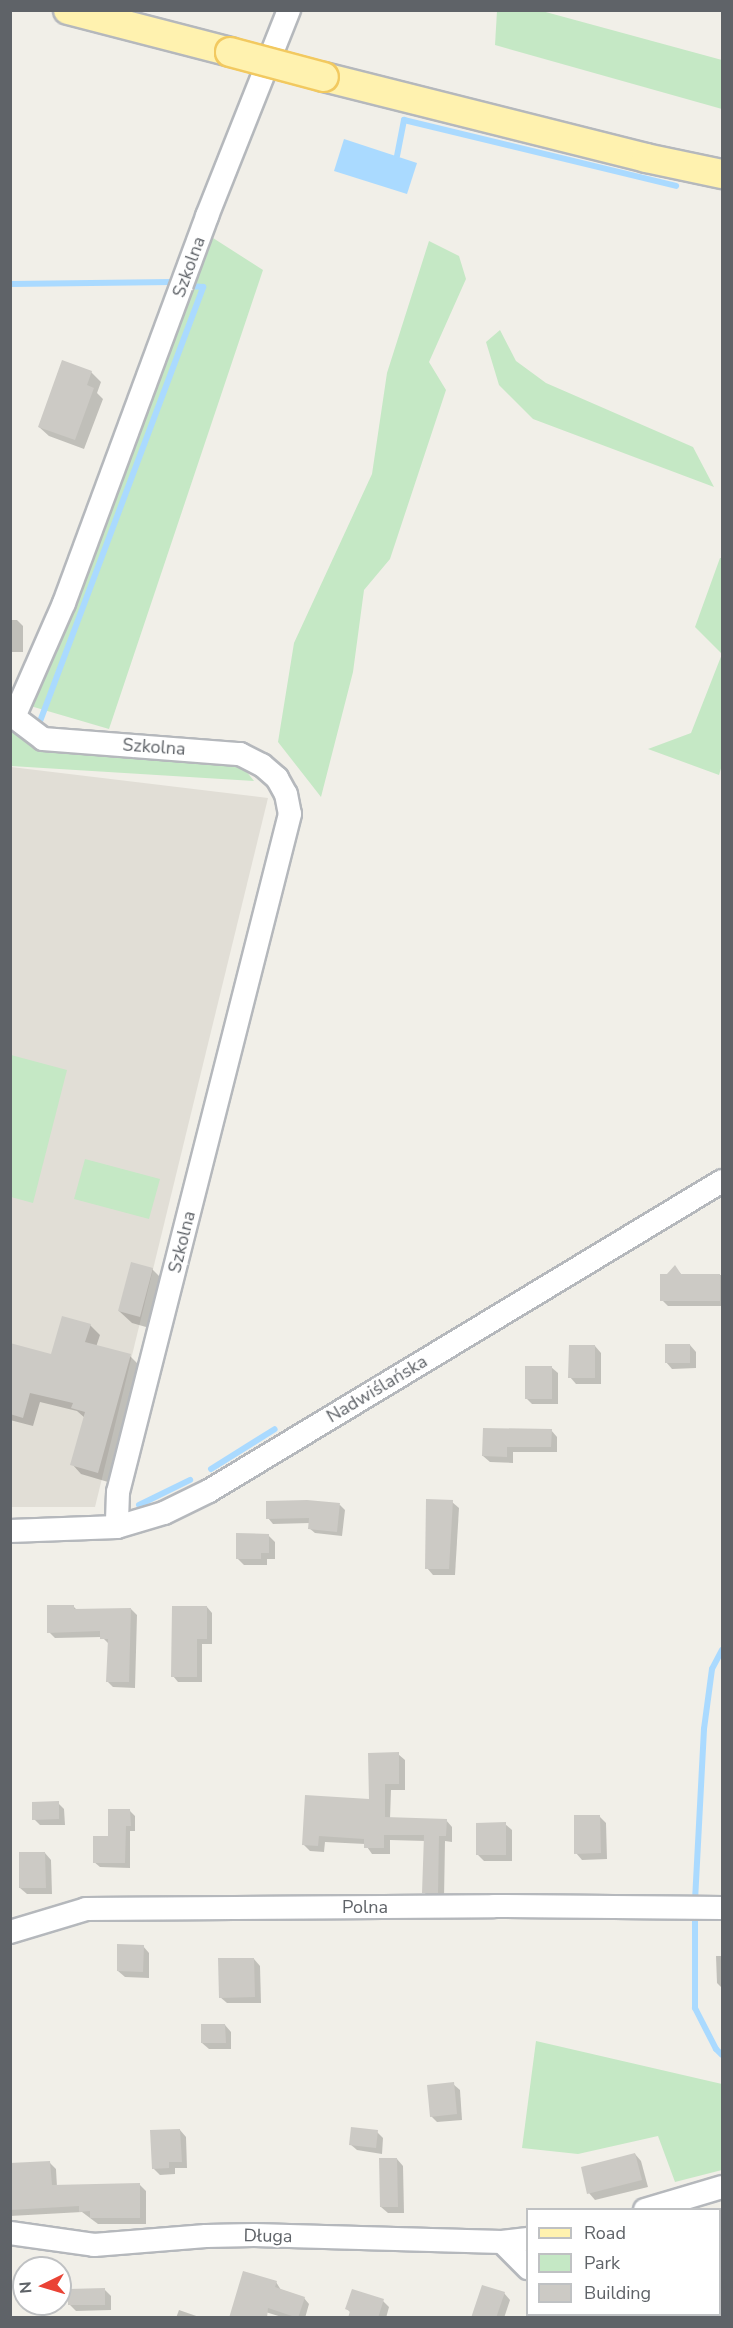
<!DOCTYPE html>
<meta charset="utf-8">
<style>
body{margin:0}
#map{position:relative;width:733px;height:2328px;overflow:hidden;background:#f1efe8;font-family:"Nunito Sans",sans-serif}
div>[style]{position:absolute}
[style*='--x']{left:calc(var(--x)*1px);top:calc(var(--y)*1px);width:calc(var(--w)*1px);rotate:calc(var(--a)*1deg)}
.education>*{inset:0;background:#e1ded6}
.green>*{inset:0;background:#c5e8c5}
.water>*{inset:0;background:#aadaff}
.shadow>*{inset:0;background:#0003}
.stream>*{height:6px;margin:-3px;padding:0 3px;transform-origin:3px;border-radius:3px;background:#aadaff}
.building>*{inset:0;background:#cccac5}
.roads{filter:drop-shadow(2px 0 #b5b8bc) drop-shadow(-2px 0 #b5b8bc) drop-shadow(0 2px #b5b8bc) drop-shadow(0 -2px #b5b8bc)}
.minor>*{height:22px;margin:-11px;padding:0 11px;transform-origin:11px;border-radius:11px;background:#fff}
.major>*{height:28px;margin:-14px;padding:0 14px;transform-origin:14px;border-radius:14px;background:#fff2af}
.bridges{filter:drop-shadow(2px 0 #f2c960) drop-shadow(-2px 0 #f2c960) drop-shadow(0 2px #f2c960) drop-shadow(0 -2px #f2c960)}
.major-bridge>*{height:28px;margin:-14px;padding:0 14px;transform-origin:14px;border-radius:14px;background:#fff2af}
span{translate:-50% -50%;white-space:nowrap;text-align:center;line-height:1.15;-webkit-text-stroke:4.5px #fff;paint-order:stroke}
.street-label{font-size:18px;color:#5f6368}
.frame{position:absolute;inset:0;border:12px solid #5f6368;pointer-events:none}
.legend{position:absolute;left:526px;top:2208px;width:195px;height:108px;box-sizing:border-box;background:#fff;border:2px solid #bfc1c3;margin:0;padding:8px 10px;list-style:none;font-size:18px;color:#5f6368}
.legend li{display:flex;align-items:center;gap:12px;height:30px}
.legend b{width:30px;border:2px solid #bfc1c3}
.north{position:absolute;left:12px;top:2256px;width:60px;height:60px;box-sizing:border-box;background:#fff;border:2px solid #bfc1c3;border-radius:50%;rotate:265deg;font-size:16px;font-weight:700;line-height:24px;text-align:center;color:#5f6368}
.north::after{content:'';display:block;margin:auto;width:21px;height:27px;background:#ea4335;clip-path:polygon(50% 0,100% 100%,50% 72%,0 100%)}
</style>
<div id="map">
<div class="education">
<i style="clip-path:polygon(11px 767px,268px 798px,95px 1507px,11px 1507px)"></i>
</div>
<div class="green">
<i style="clip-path:polygon(497px 11px,542px 11px,722px 60px,722px 109px,495px 45px)"></i>
<i style="clip-path:polygon(213px 238px,263px 270px,109px 729px,27px 705px,71px 606px)"></i>
<i style="clip-path:polygon(429px 241px,459px 256px,466px 279px,429px 362px,446px 390px,390px 559px,364px 590px,353px 672px,321px 797px,278px 742px,294px 643px,372px 474px,387px 373px)"></i>
<i style="clip-path:polygon(500px 330px,516px 361px,546px 383px,693px 447px,714px 487px,533px 419px,499px 385px,486px 342px)"></i>
<i style="clip-path:polygon(720px 558px,722px 558px,722px 765px,719px 775px,648px 749px,691px 733px,722px 654px,695px 627px)"></i>
<i style="clip-path:polygon(10px 725px,239px 762px,254px 781px,11px 766px)"></i>
<i style="clip-path:polygon(11px 1055px,67px 1070px,33px 1203px,11px 1197px)"></i>
<i style="clip-path:polygon(85px 1159px,160px 1179px,149px 1219px,74px 1199px)"></i>
<i style="clip-path:polygon(536px 2041px,722px 2084px,722px 2170px,675px 2182px,658px 2136px,578px 2154px,522px 2148px)"></i>
</div>
<div class="water">
<i style="clip-path:polygon(344px 139px,417px 163px,407px 194px,334px 171px)"></i>
</div>
<div class="shadow">
<i style="clip-path:polygon(91px 372px,101px 382px,97px 393px,103px 399px,84px 449px,49px 436px,39px 427px)"></i>
<i style="clip-path:polygon(10px 620px,17px 620px,23px 626px,23px 652px,10px 652px)"></i>
<i style="clip-path:polygon(675px 1268px,682px 1275px,722px 1275px,722px 1306px,668px 1306px,662px 1300px,667px 1275px)"></i>
<i style="clip-path:polygon(152px 1269px,165px 1282px,153px 1329px,132px 1323px,119px 1311px)"></i>
<i style="clip-path:polygon(90px 1325px,100px 1335px,96px 1347px,130px 1356px,140px 1366px,108px 1482px,81px 1474px,72px 1464px,85px 1418px,77px 1411px,40px 1402px,33px 1426px,10px 1420px,10px 1344px,52px 1356px)"></i>
<i style="clip-path:polygon(690px 1345px,696px 1352px,696px 1368px,672px 1369px,666px 1362px)"></i>
<i style="clip-path:polygon(595px 1346px,601px 1353px,601px 1384px,576px 1384px,570px 1377px)"></i>
<i style="clip-path:polygon(551px 1367px,558px 1373px,558px 1404px,532px 1404px,526px 1398px)"></i>
<i style="clip-path:polygon(551px 1430px,557px 1437px,557px 1452px,513px 1452px,513px 1463px,490px 1462px,483px 1456px)"></i>
<i style="clip-path:polygon(452px 1502px,459px 1508px,455px 1575px,433px 1575px,427px 1568px)"></i>
<i style="clip-path:polygon(340px 1505px,345px 1510px,342px 1536px,315px 1533px,309px 1528px,310px 1523px,273px 1524px,268px 1518px)"></i>
<i style="clip-path:polygon(268px 1535px,275px 1542px,275px 1559px,267px 1559px,267px 1565px,244px 1565px,237px 1558px)"></i>
<i style="clip-path:polygon(73px 1606px,77px 1610px,131px 1609px,137px 1615px,135px 1688px,113px 1687px,107px 1681px,109px 1644px,102px 1637px,55px 1638px,49px 1632px)"></i>
<i style="clip-path:polygon(207px 1607px,212px 1613px,212px 1644px,202px 1644px,202px 1682px,178px 1682px,173px 1676px)"></i>
<i style="clip-path:polygon(398px 1754px,405px 1760px,405px 1790px,391px 1790px,390px 1819px,446px 1820px,452px 1827px,452px 1842px,445px 1841px,444px 1899px,430px 1899px,424px 1892px,425px 1841px,390px 1840px,390px 1854px,372px 1854px,365px 1844px,325px 1842px,324px 1852px,310px 1851px,304px 1845px,371px 1800px)"></i>
<i style="clip-path:polygon(58px 1803px,64px 1809px,65px 1825px,40px 1825px,34px 1819px)"></i>
<i style="clip-path:polygon(130px 1811px,135px 1816px,135px 1831px,130px 1831px,130px 1868px,100px 1867px,94px 1862px)"></i>
<i style="clip-path:polygon(599px 1816px,606px 1823px,607px 1859px,582px 1860px,576px 1853px)"></i>
<i style="clip-path:polygon(505px 1824px,512px 1830px,512px 1861px,484px 1861px,478px 1855px)"></i>
<i style="clip-path:polygon(721px 1826px,722px 1826px,722px 1862px,721px 1860px)"></i>
<i style="clip-path:polygon(45px 1853px,51px 1860px,52px 1894px,27px 1894px,20px 1888px)"></i>
<i style="clip-path:polygon(143px 1946px,149px 1953px,149px 1978px,125px 1977px,118px 1971px)"></i>
<i style="clip-path:polygon(716px 1956px,722px 1956px,722px 1988px,717px 1983px)"></i>
<i style="clip-path:polygon(254px 1959px,260px 1966px,261px 2003px,227px 2003px,220px 1997px)"></i>
<i style="clip-path:polygon(225px 2025px,231px 2032px,231px 2049px,209px 2049px,202px 2043px)"></i>
<i style="clip-path:polygon(453px 2084px,460px 2090px,462px 2120px,437px 2122px,431px 2116px)"></i>
<i style="clip-path:polygon(180px 2130px,186px 2137px,187px 2168px,175px 2168px,175px 2174px,160px 2175px,153px 2168px)"></i>
<i style="clip-path:polygon(377px 2132px,383px 2138px,382px 2154px,357px 2150px,350px 2144px)"></i>
<i style="clip-path:polygon(635px 2154px,641px 2161px,648px 2187px,595px 2200px,589px 2193px)"></i>
<i style="clip-path:polygon(397px 2159px,403px 2166px,404px 2213px,388px 2213px,381px 2207px)"></i>
<i style="clip-path:polygon(50px 2163px,56px 2169px,57px 2187px,140px 2185px,146px 2191px,146px 2224px,98px 2224px,82px 2212px,10px 2216px,10px 2165px)"></i>
<i style="clip-path:polygon(276px 2282px,281px 2290px,304px 2298px,309px 2304px,305px 2318px,285px 2318px,259px 2310px)"></i>
<i style="clip-path:polygon(104px 2289px,111px 2296px,111px 2310px,76px 2311px,70px 2305px)"></i>
<i style="clip-path:polygon(504px 2293px,510px 2300px,504px 2318px,473px 2318px)"></i>
<i style="clip-path:polygon(383px 2301px,389px 2307px,386px 2318px,350px 2318px,351px 2313px,347px 2309px)"></i>
<i style="clip-path:polygon(179px 2310px,202px 2318px,176px 2318px)"></i>
</div>
<div class="stream">
<i style="--x:397;--y:156;--w:37;--a:-79"></i>
<i style="--x:404;--y:120;--w:280;--a:13.6"></i>
<i style="--x:10;--y:284;--w:162;--a:-0.7"></i>
<i style="--x:39;--y:724;--w:467;--a:-69.4"></i>
<i style="--x:203;--y:287;--w:12;--a:-175"></i>
<i style="--x:211;--y:1469;--w:75;--a:-32"></i>
<i style="--x:139;--y:1505;--w:57;--a:-26.1"></i>
<i style="--x:722;--y:1650;--w:21;--a:118"></i>
<i style="--x:712;--y:1669;--w:61;--a:97.6"></i>
<i style="--x:704;--y:1729;--w:171;--a:93"></i>
<i style="--x:695;--y:1900;--w:108;--a:90"></i>
<i style="--x:695;--y:2008;--w:46;--a:62.9"></i>
<i style="--x:716;--y:2049;--w:8;--a:45"></i>
</div>
<div class="building">
<i style="clip-path:polygon(62px 360px,92px 371px,87px 385px,94px 388px,75px 440px,38px 427px)"></i>
<i style="clip-path:polygon(131px 1262px,153px 1268px,140px 1317px,118px 1311px)"></i>
<i style="clip-path:polygon(675px 1265px,681px 1274px,720px 1274px,720px 1301px,660px 1301px,660px 1274px,667px 1274px)"></i>
<i style="clip-path:polygon(62px 1316px,91px 1324px,85px 1342px,131px 1354px,98px 1473px,70px 1465px,85px 1412px,71px 1408px,73px 1403px,30px 1393px,23px 1418px,10px 1414px,10px 1343px,51px 1354px)"></i>
<i style="clip-path:polygon(665px 1344px,690px 1344px,690px 1363px,665px 1363px)"></i>
<i style="clip-path:polygon(569px 1345px,595px 1345px,595px 1378px,568px 1378px)"></i>
<i style="clip-path:polygon(525px 1366px,552px 1366px,552px 1399px,525px 1399px)"></i>
<i style="clip-path:polygon(483px 1428px,552px 1429px,551px 1447px,507px 1447px,507px 1457px,482px 1456px)"></i>
<i style="clip-path:polygon(426px 1499px,453px 1500px,449px 1569px,425px 1569px)"></i>
<i style="clip-path:polygon(307px 1500px,340px 1503px,337px 1532px,308px 1529px,309px 1518px,266px 1519px,266px 1501px)"></i>
<i style="clip-path:polygon(236px 1533px,269px 1534px,269px 1553px,261px 1553px,261px 1559px,236px 1559px)"></i>
<i style="clip-path:polygon(47px 1605px,74px 1605px,74px 1609px,131px 1608px,129px 1682px,106px 1682px,108px 1639px,100px 1639px,100px 1631px,47px 1633px)"></i>
<i style="clip-path:polygon(172px 1606px,207px 1606px,207px 1639px,197px 1639px,197px 1677px,171px 1677px)"></i>
<i style="clip-path:polygon(399px 1752px,399px 1784px,385px 1784px,385px 1817px,447px 1819px,446px 1836px,439px 1836px,438px 1893px,422px 1893px,424px 1835px,384px 1835px,384px 1848px,364px 1848px,364px 1839px,319px 1836px,318px 1846px,302px 1845px,305px 1795px,369px 1799px,368px 1753px)"></i>
<i style="clip-path:polygon(59px 1801px,59px 1819px,32px 1820px,32px 1802px)"></i>
<i style="clip-path:polygon(108px 1809px,130px 1809px,131px 1826px,126px 1826px,125px 1863px,93px 1863px,93px 1836px,108px 1836px)"></i>
<i style="clip-path:polygon(574px 1815px,600px 1815px,601px 1853px,574px 1854px)"></i>
<i style="clip-path:polygon(506px 1822px,506px 1855px,476px 1855px,476px 1823px)"></i>
<i style="clip-path:polygon(19px 1852px,45px 1852px,46px 1888px,19px 1888px)"></i>
<i style="clip-path:polygon(117px 1944px,144px 1945px,143px 1972px,117px 1971px)"></i>
<i style="clip-path:polygon(218px 1958px,254px 1958px,255px 1997px,219px 1998px)"></i>
<i style="clip-path:polygon(201px 2024px,225px 2024px,226px 2043px,201px 2043px)"></i>
<i style="clip-path:polygon(454px 2082px,457px 2114px,430px 2117px,427px 2085px)"></i>
<i style="clip-path:polygon(351px 2127px,378px 2130px,376px 2148px,349px 2145px)"></i>
<i style="clip-path:polygon(180px 2129px,182px 2162px,169px 2162px,169px 2168px,152px 2169px,150px 2130px)"></i>
<i style="clip-path:polygon(635px 2153px,642px 2180px,587px 2194px,581px 2167px)"></i>
<i style="clip-path:polygon(379px 2158px,397px 2158px,398px 2207px,380px 2207px)"></i>
<i style="clip-path:polygon(50px 2161px,52px 2185px,140px 2183px,140px 2218px,90px 2218px,90px 2211px,79px 2212px,79px 2206px,10px 2210px,10px 2163px)"></i>
<i style="clip-path:polygon(243px 2271px,277px 2281px,275px 2287px,305px 2297px,298px 2318px,268px 2308px,267px 2318px,229px 2318px)"></i>
<i style="clip-path:polygon(482px 2285px,505px 2292px,496px 2318px,471px 2318px)"></i>
<i style="clip-path:polygon(105px 2288px,105px 2305px,68px 2305px,68px 2289px)"></i>
<i style="clip-path:polygon(352px 2289px,384px 2299px,378px 2318px,348px 2318px,350px 2311px,345px 2309px)"></i>
</div>
<div class="roads">
<div class="minor">
<i style="--x:14;--y:717;--w:36;--a:37"></i>
<i style="--x:43;--y:739;--w:198;--a:4.4"></i>
<i style="--x:240;--y:754;--w:25;--a:27"></i>
<i style="--x:262;--y:765;--w:20;--a:41"></i>
<i style="--x:277;--y:778;--w:18;--a:61"></i>
<i style="--x:286;--y:794;--w:20;--a:79"></i>
<i style="--x:290;--y:814;--w:699;--a:104.23"></i>
<i style="--x:118;--y:1492;--w:35;--a:92"></i>
<i style="--x:14;--y:717;--w:124;--a:-66.3"></i>
<i style="--x:64;--y:603;--w:413;--a:-69.7"></i>
<i style="--x:207;--y:216;--w:222;--a:-68.3"></i>
<i style="--x:10;--y:1531;--w:107;--a:-2.1"></i>
<i style="--x:117;--y:1527;--w:49;--a:-16.6"></i>
<i style="--x:164;--y:1513;--w:50;--a:-26.1"></i>
<i style="--x:209;--y:1491;--w:599;--a:-31.14"></i>
<i style="--x:10;--y:1932;--w:79;--a:-16.8"></i>
<i style="--x:86;--y:1909;--w:408;--a:-0.4"></i>
<i style="--x:494;--y:1906;--w:228;--a:0.5"></i>
<i style="--x:645;--y:2210;--w:80;--a:-16.6"></i>
<i style="--x:10;--y:2233;--w:85;--a:8.1"></i>
<i style="--x:94;--y:2245;--w:112;--a:-4.6"></i>
<i style="--x:206;--y:2236;--w:48;--a:-1.2"></i>
<i style="--x:254;--y:2235;--w:248;--a:1.6"></i>
<i style="--x:502;--y:2242;--w:26;--a:-7"></i>
<i style="--x:502;--y:2242;--w:37;--a:45"></i>
<i style="--x:588;--y:2314;--w:6;--a:45"></i>
</div>
<div class="major">
<i style="--x:68;--y:10;--w:167;--a:14.5"></i>
<i style="--x:324;--y:77;--w:332;--a:14.1"></i>
<i style="--x:646;--y:158;--w:78;--a:11.9"></i>
</div>
</div>
<div class="bridges">
<div class="major-bridge">
<i style="--x:230;--y:52;--w:97;--a:14.9"></i>
</div>
</div>
<div class="street-label">
<span style="left:189px;top:267px;rotate:-70deg">Szkolna</span>
<span style="left:154px;top:747px;rotate:4deg">Szkolna</span>
<span style="left:182px;top:1242px;rotate:-76deg">Szkolna</span>
<span style="left:377px;top:1389px;rotate:-31deg">Nadwiślańska</span>
<span style="left:365px;top:1907px">Polna</span>
<span style="left:268px;top:2236px;rotate:1deg">Długa</span>
</div>
<div class="frame"></div>
<ul class="legend">
<li><b style="height:8px;background:#fff2af"></b>Road</li>
<li><b style="height:16px;background:#c5e8c5"></b>Park</li>
<li><b style="height:16px;background:#cccac5"></b>Building</li>
</ul>
<div class="north">N</div>
</div>
